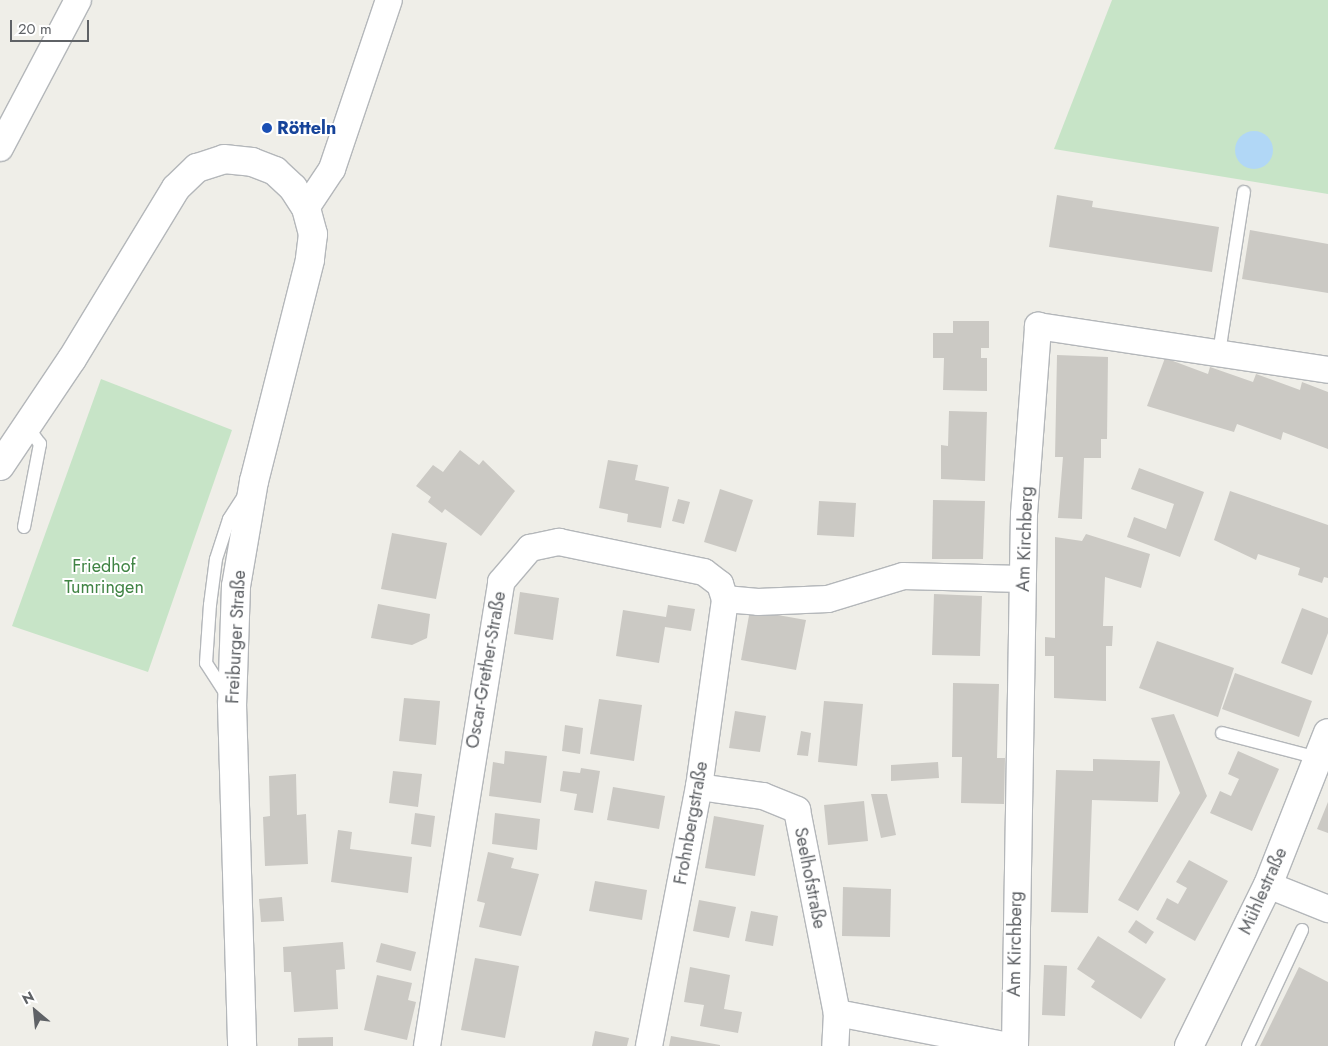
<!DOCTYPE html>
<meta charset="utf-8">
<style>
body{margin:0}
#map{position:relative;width:1328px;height:1046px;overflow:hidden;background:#efeee8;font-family:Jost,sans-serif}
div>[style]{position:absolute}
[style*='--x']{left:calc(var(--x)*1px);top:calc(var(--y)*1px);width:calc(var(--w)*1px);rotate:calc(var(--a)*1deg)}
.green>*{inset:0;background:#c7e4c7}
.water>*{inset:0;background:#b1d7f6}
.round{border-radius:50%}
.building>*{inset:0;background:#cbc9c4}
.roads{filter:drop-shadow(1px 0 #b4b7ba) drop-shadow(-1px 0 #b4b7ba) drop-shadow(0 1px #b4b7ba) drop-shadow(0 -1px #b4b7ba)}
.service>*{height:12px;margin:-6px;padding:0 6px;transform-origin:6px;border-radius:6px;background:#fff}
.minor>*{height:26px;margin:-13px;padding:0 13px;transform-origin:13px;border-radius:13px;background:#fff}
.tertiary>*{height:28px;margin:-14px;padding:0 14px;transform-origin:14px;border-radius:14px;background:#fff}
.dots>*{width:14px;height:14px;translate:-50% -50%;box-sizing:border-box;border:2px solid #fff;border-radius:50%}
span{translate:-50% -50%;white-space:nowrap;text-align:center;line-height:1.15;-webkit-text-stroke:4px #fff;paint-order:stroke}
.transit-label{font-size:18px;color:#164399;font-weight:700}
.left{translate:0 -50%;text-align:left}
.street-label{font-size:18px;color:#5f6266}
.park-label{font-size:18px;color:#408444}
.north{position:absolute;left:10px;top:986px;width:50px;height:50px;-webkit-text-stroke:4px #fff;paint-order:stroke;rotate:332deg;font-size:14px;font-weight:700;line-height:20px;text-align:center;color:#5f6266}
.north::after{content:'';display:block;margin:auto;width:18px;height:22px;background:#5f6266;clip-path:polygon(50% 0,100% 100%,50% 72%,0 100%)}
.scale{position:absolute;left:10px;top:20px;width:79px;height:22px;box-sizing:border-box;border:2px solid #5f6266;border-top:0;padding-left:6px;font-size:15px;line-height:18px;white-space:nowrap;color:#5f6266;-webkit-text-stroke:4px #fff;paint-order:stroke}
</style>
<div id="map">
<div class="green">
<i style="clip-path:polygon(1112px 0,1328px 0,1328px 194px,1054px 149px)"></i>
<i style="clip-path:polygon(101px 379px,232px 430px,148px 672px,12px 626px)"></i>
</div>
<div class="water">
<i class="round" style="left:1235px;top:131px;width:38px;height:38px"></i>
</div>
<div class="building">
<i style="clip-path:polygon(1057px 195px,1093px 201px,1092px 207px,1219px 227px,1212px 272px,1049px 247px)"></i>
<i style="clip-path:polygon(1250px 230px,1328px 244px,1328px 293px,1242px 279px)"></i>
<i style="clip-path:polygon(953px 321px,989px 321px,989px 348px,981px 348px,981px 358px,987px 358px,987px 391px,943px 390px,944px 358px,933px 358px,933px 333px,953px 333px)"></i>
<i style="clip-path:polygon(1057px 355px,1108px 357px,1107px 439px,1101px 439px,1101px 458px,1084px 458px,1082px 519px,1058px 518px,1063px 457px,1055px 457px)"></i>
<i style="clip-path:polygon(1165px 358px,1208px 374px,1210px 367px,1253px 382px,1256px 374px,1300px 390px,1302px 382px,1328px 392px,1328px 449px,1283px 432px,1281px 440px,1237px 424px,1234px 432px,1147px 406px)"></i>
<i style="clip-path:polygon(949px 411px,987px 412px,985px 481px,941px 479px,941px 445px,948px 446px)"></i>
<i style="clip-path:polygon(460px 450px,479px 465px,483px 460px,515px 491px,481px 536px,445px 509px,442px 513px,428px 502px,431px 497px,416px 486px,433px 465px,443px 472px)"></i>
<i style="clip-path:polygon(608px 460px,638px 465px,635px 480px,669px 487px,661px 528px,627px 522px,628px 514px,599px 508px)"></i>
<i style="clip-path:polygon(1139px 468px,1204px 492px,1180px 557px,1127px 537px,1134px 517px,1166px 529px,1174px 504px,1131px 489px)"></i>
<i style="clip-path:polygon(720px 489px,753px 500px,736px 552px,704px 542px)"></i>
<i style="clip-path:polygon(1230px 491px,1328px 525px,1328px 578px,1324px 577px,1322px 583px,1298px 575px,1300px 568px,1258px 554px,1256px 560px,1214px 540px)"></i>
<i style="clip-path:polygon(678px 499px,690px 502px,684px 524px,672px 521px)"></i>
<i style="clip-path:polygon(933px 500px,985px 501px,983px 559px,932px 559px)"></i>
<i style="clip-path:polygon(819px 501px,856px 503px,854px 537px,817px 535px)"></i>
<i style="clip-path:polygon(392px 533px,447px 543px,436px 599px,381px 589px)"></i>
<i style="clip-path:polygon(1086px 534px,1150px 554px,1141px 588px,1105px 577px,1103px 626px,1113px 626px,1112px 646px,1106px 646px,1106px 701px,1054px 698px,1054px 656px,1045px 656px,1045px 637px,1055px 638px,1055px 537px,1082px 541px)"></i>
<i style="clip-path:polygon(520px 592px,559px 598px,553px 640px,514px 634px)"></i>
<i style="clip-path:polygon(934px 594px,982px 596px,980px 656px,932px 655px)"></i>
<i style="clip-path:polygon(378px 604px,430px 614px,427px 638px,412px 645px,371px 638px)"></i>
<i style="clip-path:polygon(668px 605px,695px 609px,691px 631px,665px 627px,659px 663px,616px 656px,623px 610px,666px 617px)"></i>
<i style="clip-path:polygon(1302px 608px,1328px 618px,1328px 633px,1312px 675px,1281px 663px)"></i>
<i style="clip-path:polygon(750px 610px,806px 620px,796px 670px,741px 660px)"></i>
<i style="clip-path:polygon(1157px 641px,1234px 668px,1218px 717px,1139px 688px)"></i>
<i style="clip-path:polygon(1235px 673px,1312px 701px,1299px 737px,1222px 709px)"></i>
<i style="clip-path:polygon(953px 683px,999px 684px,997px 758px,1005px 758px,1004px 804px,961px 803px,962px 757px,952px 757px)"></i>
<i style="clip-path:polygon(404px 698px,440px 701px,436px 745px,399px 741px)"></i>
<i style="clip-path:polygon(599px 699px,642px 705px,634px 761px,590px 754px)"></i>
<i style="clip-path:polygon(824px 701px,863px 704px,857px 766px,818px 762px)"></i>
<i style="clip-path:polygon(735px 711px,766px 716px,760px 752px,729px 748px)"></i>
<i style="clip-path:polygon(1174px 714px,1207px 796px,1138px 911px,1118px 900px,1180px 793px,1151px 718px)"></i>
<i style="clip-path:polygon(565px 725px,583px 728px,580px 754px,562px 751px)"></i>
<i style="clip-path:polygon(801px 731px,811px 733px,808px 756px,797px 755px)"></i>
<i style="clip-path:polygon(505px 751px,547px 756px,541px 803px,489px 796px,493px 762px,504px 764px)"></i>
<i style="clip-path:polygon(1238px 751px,1279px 769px,1252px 831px,1210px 813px,1220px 791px,1231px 796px,1239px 779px,1228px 774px)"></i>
<i style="clip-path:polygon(1093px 759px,1160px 761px,1158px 802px,1092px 800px,1088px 913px,1051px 912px,1056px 770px,1093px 771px)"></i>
<i style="clip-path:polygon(938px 762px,939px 778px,891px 781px,891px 765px)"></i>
<i style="clip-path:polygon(581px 768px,600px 771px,593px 813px,574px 810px,577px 794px,560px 791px,563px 771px,580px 773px)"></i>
<i style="clip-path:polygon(393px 771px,422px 774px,418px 807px,389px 803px)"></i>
<i style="clip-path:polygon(296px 774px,297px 815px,306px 814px,308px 864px,265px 866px,263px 817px,270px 816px,269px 776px)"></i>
<i style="clip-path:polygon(613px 787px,665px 796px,659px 829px,607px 820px)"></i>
<i style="clip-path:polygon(871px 794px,887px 794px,896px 835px,881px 838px)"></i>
<i style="clip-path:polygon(864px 801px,868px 841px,828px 845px,824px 805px)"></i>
<i style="clip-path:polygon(1328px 802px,1328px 833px,1317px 829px)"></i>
<i style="clip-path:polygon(415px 813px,435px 816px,431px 847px,411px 844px)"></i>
<i style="clip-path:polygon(495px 813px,540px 819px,537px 850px,492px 844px)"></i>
<i style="clip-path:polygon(714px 816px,764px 825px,755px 876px,705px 868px)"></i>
<i style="clip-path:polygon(338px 830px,352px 832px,350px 849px,412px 857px,408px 893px,331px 882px)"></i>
<i style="clip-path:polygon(488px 852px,514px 858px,511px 868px,539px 874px,521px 936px,479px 927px,485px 903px,477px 901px)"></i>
<i style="clip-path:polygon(1189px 860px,1228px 881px,1195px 941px,1156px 919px,1167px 898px,1178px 904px,1187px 888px,1176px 882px)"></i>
<i style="clip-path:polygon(595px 881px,647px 890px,642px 920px,589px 911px)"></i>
<i style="clip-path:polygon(843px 887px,891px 889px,890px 937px,842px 936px)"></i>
<i style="clip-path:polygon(282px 897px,284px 921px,261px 922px,259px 899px)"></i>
<i style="clip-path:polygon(699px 900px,736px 907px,729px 938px,693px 931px)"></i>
<i style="clip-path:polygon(751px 911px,778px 916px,773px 946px,745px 941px)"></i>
<i style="clip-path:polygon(1136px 920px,1154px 932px,1146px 944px,1128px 932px)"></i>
<i style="clip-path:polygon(1098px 936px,1166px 979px,1141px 1019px,1091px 987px,1095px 981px,1077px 969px)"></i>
<i style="clip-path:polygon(343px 942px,345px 969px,336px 970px,338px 1009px,294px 1012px,291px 972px,284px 972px,283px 947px)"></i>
<i style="clip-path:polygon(381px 943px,416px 952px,411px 971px,376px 962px)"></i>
<i style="clip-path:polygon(475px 958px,519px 966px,505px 1038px,461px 1030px)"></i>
<i style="clip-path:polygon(1044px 965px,1067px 966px,1065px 1016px,1042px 1015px)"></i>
<i style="clip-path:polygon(690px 967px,730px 975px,724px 1009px,742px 1012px,738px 1033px,700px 1026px,704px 1005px,684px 1002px)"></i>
<i style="clip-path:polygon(1299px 967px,1328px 982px,1328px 1046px,1260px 1046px)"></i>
<i style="clip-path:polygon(377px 975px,412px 983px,408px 1000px,416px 1002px,407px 1040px,364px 1030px)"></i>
<i style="clip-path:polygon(595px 1031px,629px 1038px,627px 1046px,592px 1046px)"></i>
<i style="clip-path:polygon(671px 1036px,720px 1045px,720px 1046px,669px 1046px)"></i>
<i style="clip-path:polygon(333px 1037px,333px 1046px,298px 1046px,298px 1038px)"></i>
</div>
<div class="roads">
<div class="service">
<i style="--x:1219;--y:353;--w:163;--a:-81.2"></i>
<i style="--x:24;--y:527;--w:85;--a:-79.1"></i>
<i style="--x:40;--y:444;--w:22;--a:-126"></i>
<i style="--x:228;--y:697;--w:40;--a:-122.9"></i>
<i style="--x:206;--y:663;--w:58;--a:-86.1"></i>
<i style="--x:210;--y:605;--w:46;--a:-82.6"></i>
<i style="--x:216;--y:559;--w:42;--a:-72"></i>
<i style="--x:229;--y:519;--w:27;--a:-57"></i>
<i style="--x:1222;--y:733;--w:99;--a:14.6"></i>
<i style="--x:1248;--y:1046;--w:128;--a:-65"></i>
</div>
<div class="minor">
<i style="--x:0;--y:148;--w:167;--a:-62.2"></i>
<i style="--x:306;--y:208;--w:47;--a:-56.3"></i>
<i style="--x:332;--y:169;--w:178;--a:-71.4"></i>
<i style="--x:699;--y:787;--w:65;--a:8"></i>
<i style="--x:763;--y:796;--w:37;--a:22"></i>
<i style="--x:797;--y:810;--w:207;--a:78.9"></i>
<i style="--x:837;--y:1013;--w:33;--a:93"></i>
<i style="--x:1268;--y:885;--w:65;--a:21.8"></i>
<i style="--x:837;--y:1013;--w:174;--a:10.9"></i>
<i style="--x:427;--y:1046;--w:470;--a:-80.9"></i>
<i style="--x:501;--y:582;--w:45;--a:-49.5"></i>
<i style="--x:530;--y:548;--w:30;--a:-12"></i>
<i style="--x:559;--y:542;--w:148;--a:11.7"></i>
<i style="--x:704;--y:572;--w:20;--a:37"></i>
<i style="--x:720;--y:584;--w:16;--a:72"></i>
<i style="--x:725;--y:599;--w:33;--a:5"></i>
<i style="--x:758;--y:602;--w:70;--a:-2.5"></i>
<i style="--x:828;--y:599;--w:78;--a:-17"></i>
<i style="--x:903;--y:576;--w:120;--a:1.4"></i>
<i style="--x:649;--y:1046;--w:264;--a:-79.1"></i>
<i style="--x:699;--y:787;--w:190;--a:-82.1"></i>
<i style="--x:1015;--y:1046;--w:532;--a:-89.03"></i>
<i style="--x:1024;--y:514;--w:189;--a:-85.7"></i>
<i style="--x:1038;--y:326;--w:293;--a:8.6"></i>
</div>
<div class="tertiary">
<i style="--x:0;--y:466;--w:129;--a:-56.1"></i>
<i style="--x:72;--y:359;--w:200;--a:-58.7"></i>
<i style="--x:176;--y:188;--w:29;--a:-44"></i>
<i style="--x:197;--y:168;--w:28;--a:-18"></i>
<i style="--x:224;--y:159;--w:28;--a:6"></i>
<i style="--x:252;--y:162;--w:25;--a:21"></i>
<i style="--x:275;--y:171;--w:25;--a:43"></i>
<i style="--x:293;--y:188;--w:24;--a:57"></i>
<i style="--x:306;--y:208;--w:27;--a:75"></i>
<i style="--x:313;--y:234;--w:26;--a:97"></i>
<i style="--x:310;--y:260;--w:228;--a:104.2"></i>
<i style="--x:254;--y:481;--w:107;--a:99.7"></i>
<i style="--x:236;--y:586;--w:118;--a:91.9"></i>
<i style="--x:232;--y:704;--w:342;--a:88.3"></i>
<i style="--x:1189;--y:1046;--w:179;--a:-63.9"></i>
<i style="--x:1268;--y:885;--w:163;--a:-68.5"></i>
</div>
</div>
<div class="dots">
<i style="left:267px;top:128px;background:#1a4fb4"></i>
</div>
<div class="transit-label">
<span class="left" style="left:277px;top:128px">Rötteln</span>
</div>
<div class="street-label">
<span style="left:1025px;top:539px;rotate:-88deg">Am Kirchberg</span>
<span style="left:236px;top:637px;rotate:-87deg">Freiburger Straße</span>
<span style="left:486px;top:670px;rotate:-80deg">Oscar-Grether-Straße</span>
<span style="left:691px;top:823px;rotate:-80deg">Frohnbergstraße</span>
<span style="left:810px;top:878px;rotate:79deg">Seelhofstraße</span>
<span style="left:1263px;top:891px;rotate:-66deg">Mühlestraße</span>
<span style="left:1015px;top:944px;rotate:-89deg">Am Kirchberg</span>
</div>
<div class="park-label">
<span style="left:104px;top:577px">Friedhof<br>Tumringen</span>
</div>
<div class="north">N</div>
<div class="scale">20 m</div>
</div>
